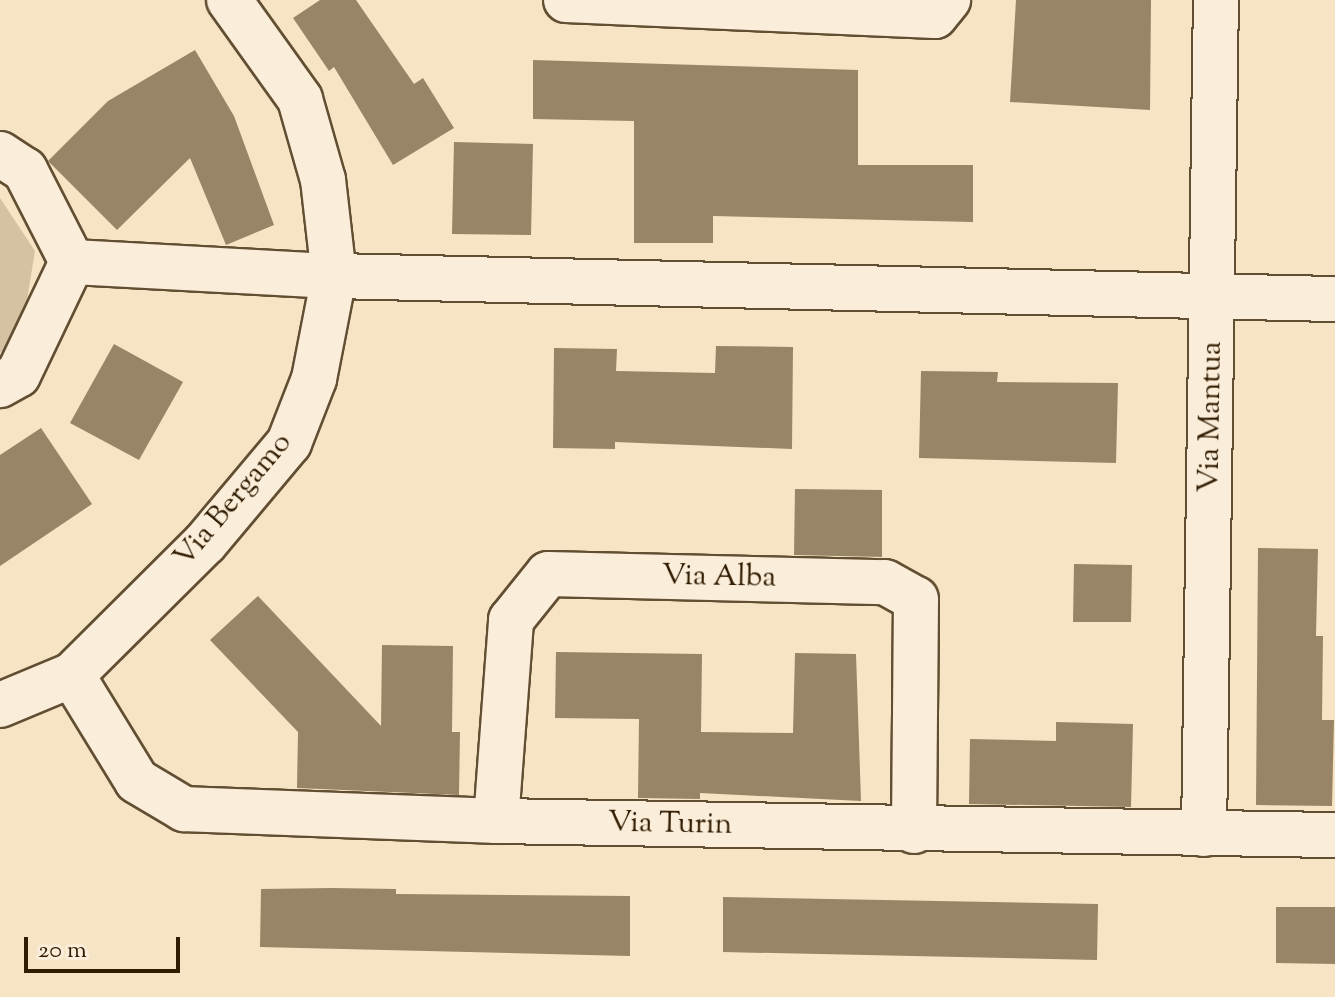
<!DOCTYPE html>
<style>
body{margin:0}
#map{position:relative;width:1335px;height:997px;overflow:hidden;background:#f7e4c4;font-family:"Sorts Mill Goudy",serif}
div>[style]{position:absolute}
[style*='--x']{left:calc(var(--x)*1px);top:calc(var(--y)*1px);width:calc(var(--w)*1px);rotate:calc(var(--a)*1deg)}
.green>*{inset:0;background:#d5c2a3}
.building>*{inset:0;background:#988466}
.roads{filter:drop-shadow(2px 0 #624e32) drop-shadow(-2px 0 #624e32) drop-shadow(0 2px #624e32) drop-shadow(0 -2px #624e32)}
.minor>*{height:44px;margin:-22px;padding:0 22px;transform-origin:22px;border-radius:22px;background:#faedd9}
span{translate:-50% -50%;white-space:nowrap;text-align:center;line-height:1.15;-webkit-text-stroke:6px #faedd9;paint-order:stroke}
.street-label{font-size:30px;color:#311c01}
.scale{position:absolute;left:24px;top:937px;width:156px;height:36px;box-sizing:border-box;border:4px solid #311c01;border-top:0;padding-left:10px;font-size:24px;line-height:28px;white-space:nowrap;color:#311c01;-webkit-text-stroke:6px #faedd9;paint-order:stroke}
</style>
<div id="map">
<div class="green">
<i style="clip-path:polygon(0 198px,35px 251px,22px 331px,0 353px)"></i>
</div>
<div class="building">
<i style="clip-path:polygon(320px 0,356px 0,414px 84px,423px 78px,454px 128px,393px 165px,334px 67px,329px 71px,293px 18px)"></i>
<i style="clip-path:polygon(1016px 0,1151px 0,1150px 110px,1010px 102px)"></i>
<i style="clip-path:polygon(195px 50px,234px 116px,274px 225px,226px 245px,190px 158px,117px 230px,48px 161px,108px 101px)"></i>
<i style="clip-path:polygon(533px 60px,858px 70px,858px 165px,973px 165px,973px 222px,713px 216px,713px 243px,634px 243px,634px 121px,533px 119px)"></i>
<i style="clip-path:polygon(454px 142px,533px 144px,531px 235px,452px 234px)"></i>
<i style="clip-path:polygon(114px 344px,183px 382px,139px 460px,70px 423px)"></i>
<i style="clip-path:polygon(716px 346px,793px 347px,792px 449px,615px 442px,615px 449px,553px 448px,554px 348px,617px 349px,616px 371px,715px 373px)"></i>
<i style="clip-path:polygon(921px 371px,998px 372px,997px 382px,1118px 383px,1116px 463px,919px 458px)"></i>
<i style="clip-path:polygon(41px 428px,92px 504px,0 566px,0 455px)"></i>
<i style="clip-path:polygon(795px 489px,882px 490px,882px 557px,794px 555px)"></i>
<i style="clip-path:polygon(1258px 548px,1318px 549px,1316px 636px,1323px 636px,1322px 720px,1334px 720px,1332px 806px,1256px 805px)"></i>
<i style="clip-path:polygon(1074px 564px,1132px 565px,1131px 622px,1073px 622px)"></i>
<i style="clip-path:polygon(258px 596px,381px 726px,382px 645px,453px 646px,452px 732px,460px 732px,459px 795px,297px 788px,298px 732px,210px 640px)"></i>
<i style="clip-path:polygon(556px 652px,702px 654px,701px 732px,793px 733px,795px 653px,856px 654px,861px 801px,700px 793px,700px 799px,638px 798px,639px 719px,555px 718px)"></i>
<i style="clip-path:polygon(1056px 722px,1133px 724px,1131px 807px,969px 804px,970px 739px,1056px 741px)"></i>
<i style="clip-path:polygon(332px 888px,396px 889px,396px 894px,630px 896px,630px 956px,260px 947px,261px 889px)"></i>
<i style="clip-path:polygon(723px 897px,1098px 904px,1097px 960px,723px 952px)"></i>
<i style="clip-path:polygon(1276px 907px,1335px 907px,1335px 964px,1276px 963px)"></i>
</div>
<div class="roads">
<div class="minor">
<i style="--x:566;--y:0;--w:369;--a:2.5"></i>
<i style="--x:935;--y:16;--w:21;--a:-51"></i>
<i style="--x:0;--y:154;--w:30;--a:33"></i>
<i style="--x:25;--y:170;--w:103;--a:62.9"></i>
<i style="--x:72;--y:262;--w:125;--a:115.5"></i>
<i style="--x:18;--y:375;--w:21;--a:151"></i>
<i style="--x:72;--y:262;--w:262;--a:3.1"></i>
<i style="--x:334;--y:276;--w:1001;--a:1.32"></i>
<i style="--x:72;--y:675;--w:124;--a:58.5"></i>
<i style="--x:137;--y:781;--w:55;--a:30.8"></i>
<i style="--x:184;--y:809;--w:312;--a:2.2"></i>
<i style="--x:496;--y:821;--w:839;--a:0.96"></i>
<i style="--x:0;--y:705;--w:78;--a:-22.6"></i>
<i style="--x:72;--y:675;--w:187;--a:-44.8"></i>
<i style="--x:205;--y:543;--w:131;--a:-50"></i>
<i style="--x:289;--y:443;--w:69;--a:-68.7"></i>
<i style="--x:314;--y:379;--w:105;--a:-79"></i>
<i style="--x:334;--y:276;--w:97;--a:-96.5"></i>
<i style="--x:323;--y:180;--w:84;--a:-105.9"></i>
<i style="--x:300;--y:99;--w:122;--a:-125.6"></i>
<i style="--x:496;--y:821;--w:202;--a:-85.7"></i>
<i style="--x:511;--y:620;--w:59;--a:-51.2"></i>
<i style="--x:548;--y:574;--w:337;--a:1.4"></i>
<i style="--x:885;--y:582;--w:35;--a:29"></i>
<i style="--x:916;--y:599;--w:232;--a:90.5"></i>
<i style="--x:1204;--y:834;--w:834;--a:-89.18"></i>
</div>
</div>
<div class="street-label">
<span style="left:1212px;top:417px;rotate:-89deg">Via Mantua</span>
<span style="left:234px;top:501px;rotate:-50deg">Via Bergamo</span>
<span style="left:719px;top:578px;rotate:1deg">Via Alba</span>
<span style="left:670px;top:825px;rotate:1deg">Via Turin</span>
</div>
<div class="scale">20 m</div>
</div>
